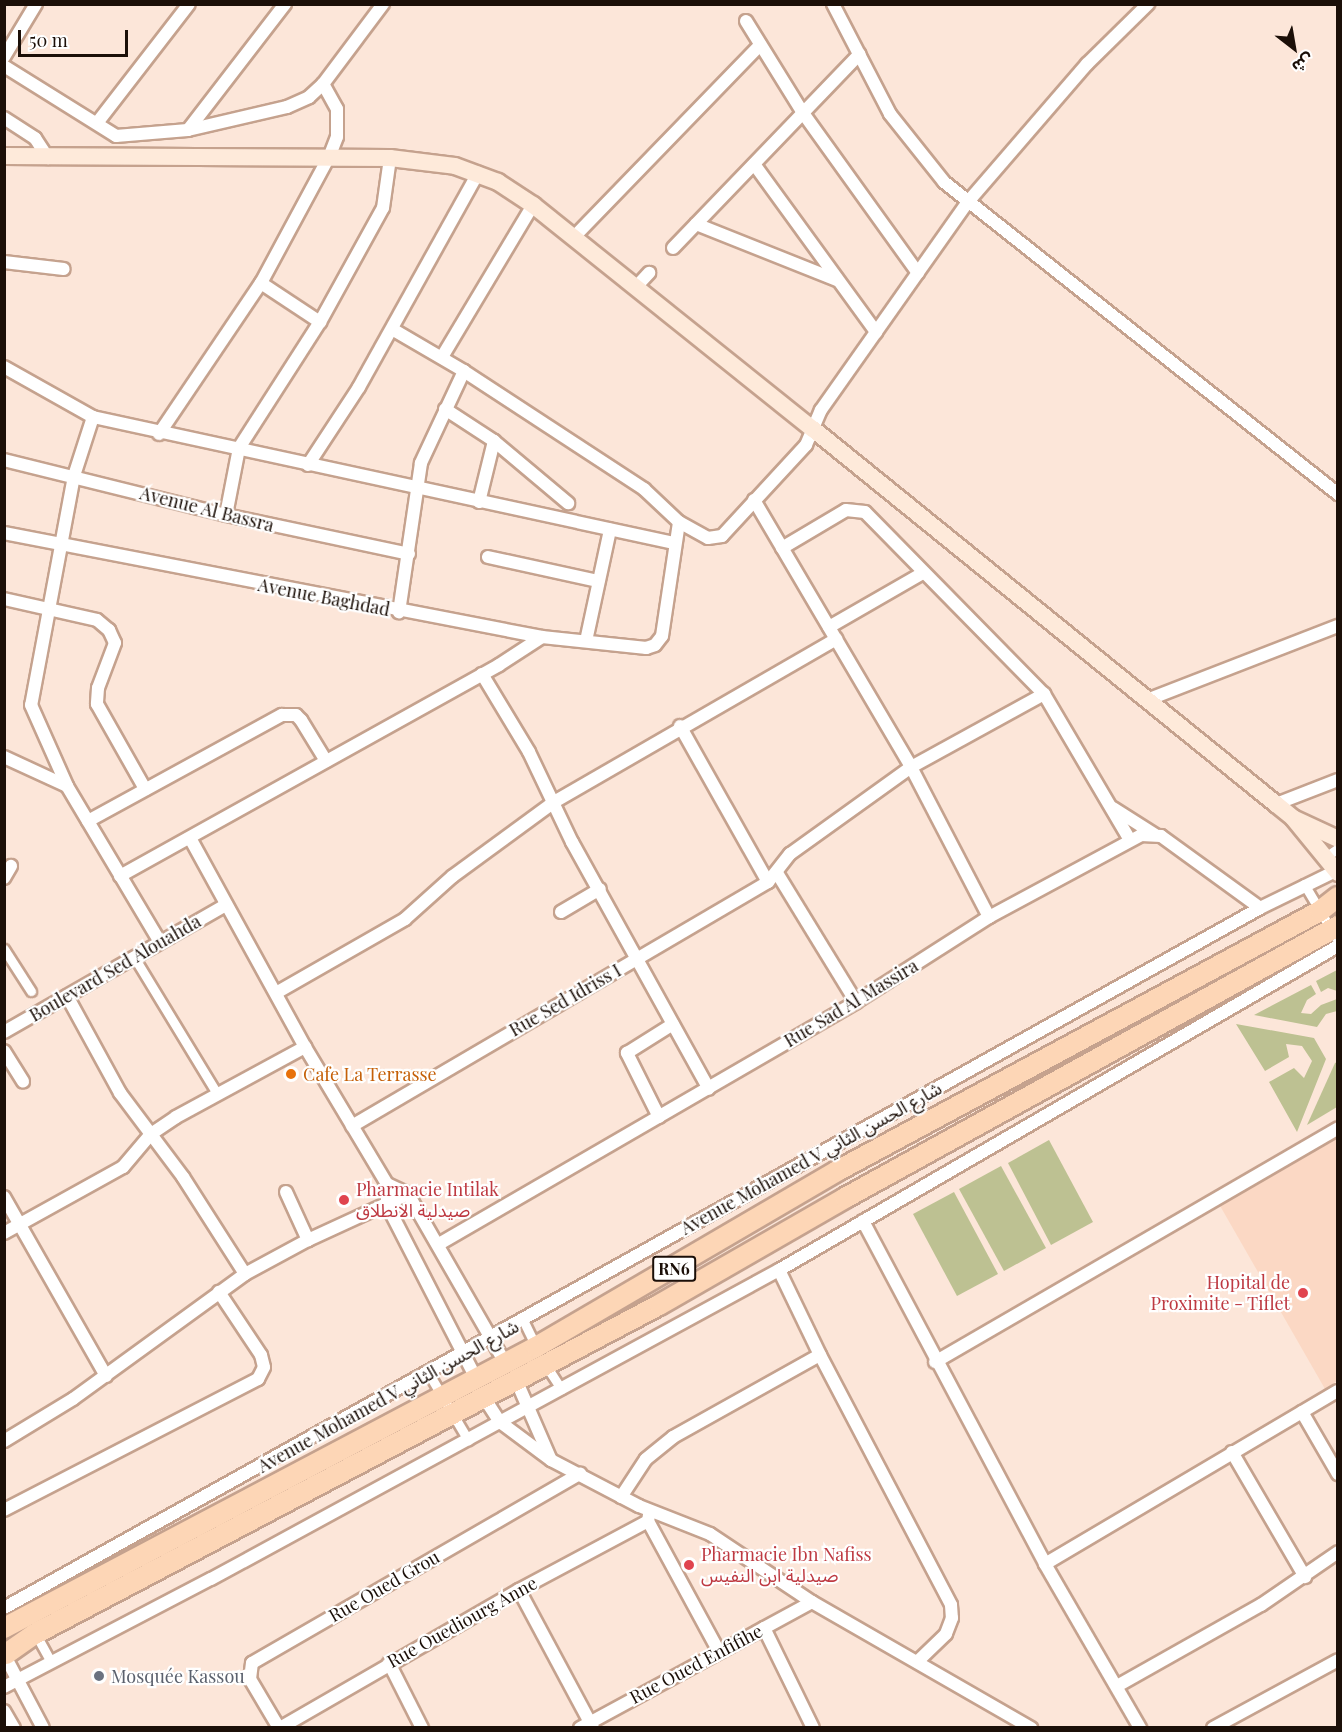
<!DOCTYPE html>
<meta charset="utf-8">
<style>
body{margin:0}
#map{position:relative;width:1342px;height:1732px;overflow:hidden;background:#fce6d9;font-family:"Playfair Display","Noto Sans Arabic",serif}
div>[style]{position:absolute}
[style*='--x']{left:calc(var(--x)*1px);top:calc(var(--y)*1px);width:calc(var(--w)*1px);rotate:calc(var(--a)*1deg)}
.built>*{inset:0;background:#fbd8c4}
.green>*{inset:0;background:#bdc192}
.roads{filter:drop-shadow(2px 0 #c5a28e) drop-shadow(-2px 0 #c5a28e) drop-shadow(0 2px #c5a28e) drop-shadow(0 -2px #c5a28e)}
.pedestrian>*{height:9px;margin:-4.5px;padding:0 4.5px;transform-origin:4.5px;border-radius:4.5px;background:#fff}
.minor>*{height:12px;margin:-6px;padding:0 6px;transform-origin:6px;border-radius:6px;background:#fff}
.secondary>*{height:16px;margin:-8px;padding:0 8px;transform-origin:8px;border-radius:8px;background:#feeada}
.primary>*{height:20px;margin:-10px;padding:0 10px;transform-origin:10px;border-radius:10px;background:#fdd6b6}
.dots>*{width:16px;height:16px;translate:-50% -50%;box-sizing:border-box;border:3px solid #fff;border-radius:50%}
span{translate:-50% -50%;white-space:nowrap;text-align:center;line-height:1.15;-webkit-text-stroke:4.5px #fff;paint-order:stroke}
.shield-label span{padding:2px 4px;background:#fff;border:2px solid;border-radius:4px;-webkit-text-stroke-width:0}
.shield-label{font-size:16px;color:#1b0f08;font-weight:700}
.street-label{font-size:18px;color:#1b0f08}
.food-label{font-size:18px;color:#c56008}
.left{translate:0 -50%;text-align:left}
.health-label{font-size:18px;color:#be3a42}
.right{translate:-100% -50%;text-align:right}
.worship-label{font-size:18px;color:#5b616d}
.frame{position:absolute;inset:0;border:6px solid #1b0f08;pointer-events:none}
.north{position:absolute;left:1264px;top:18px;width:60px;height:60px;-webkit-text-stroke:4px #fff;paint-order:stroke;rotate:149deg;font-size:16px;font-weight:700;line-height:24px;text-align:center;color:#1b0f08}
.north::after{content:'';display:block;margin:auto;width:21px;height:27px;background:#1b0f08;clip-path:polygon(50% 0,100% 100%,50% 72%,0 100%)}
.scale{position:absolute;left:18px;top:30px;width:110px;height:27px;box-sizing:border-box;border:3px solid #1b0f08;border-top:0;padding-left:8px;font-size:18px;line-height:21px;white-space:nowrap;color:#1b0f08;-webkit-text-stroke:4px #fff;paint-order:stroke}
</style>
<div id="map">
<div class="built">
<i style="clip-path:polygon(1337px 1136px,1337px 1381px,1325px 1389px,1219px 1204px)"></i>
</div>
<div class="green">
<i style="clip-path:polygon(1337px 970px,1337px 991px,1328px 988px,1321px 992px,1316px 981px)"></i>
<i style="clip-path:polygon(1311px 985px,1316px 994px,1307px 1000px,1301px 1013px,1311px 1014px,1321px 1005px,1337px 999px,1337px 1011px,1326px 1014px,1317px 1027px,1254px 1015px)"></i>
<i style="clip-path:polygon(1236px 1024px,1314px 1038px,1326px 1059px,1297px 1132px,1269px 1082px,1294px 1068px,1304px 1078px,1312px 1061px,1302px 1046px,1286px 1044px,1289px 1057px,1265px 1071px)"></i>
<i style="clip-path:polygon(1337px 1062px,1337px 1107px,1307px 1125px,1335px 1063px)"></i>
<i style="clip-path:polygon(1049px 1140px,1093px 1222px,1051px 1245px,1008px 1163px)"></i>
<i style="clip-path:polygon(1001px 1166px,1046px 1248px,1004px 1271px,959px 1189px)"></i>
<i style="clip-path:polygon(954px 1192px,998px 1274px,957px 1296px,913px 1214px)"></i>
</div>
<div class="roads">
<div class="pedestrian">
<i style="--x:1323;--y:859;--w:19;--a:-36"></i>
<i style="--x:1304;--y:884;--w:66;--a:59.2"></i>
<i style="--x:4;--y:949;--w:50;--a:57.3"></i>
<i style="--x:134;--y:957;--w:158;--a:58.7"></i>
<i style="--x:524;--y:1322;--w:30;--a:64"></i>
<i style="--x:545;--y:1364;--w:30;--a:57"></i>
<i style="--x:429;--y:1374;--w:77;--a:59.4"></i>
<i style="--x:35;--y:1633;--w:31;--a:61"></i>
</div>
<div class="minor">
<i style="--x:833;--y:4;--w:124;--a:62.6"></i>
<i style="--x:890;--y:114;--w:87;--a:51.5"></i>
<i style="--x:944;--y:182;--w:503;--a:38.37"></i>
<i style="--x:746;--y:21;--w:108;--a:58.2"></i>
<i style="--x:803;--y:113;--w:197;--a:54.3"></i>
<i style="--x:4;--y:57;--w:62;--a:-58.9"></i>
<i style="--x:4;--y:66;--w:132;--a:32"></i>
<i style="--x:116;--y:136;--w:72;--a:-4.8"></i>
<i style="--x:188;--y:130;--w:102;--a:-13.1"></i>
<i style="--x:287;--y:107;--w:24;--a:-24"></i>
<i style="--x:309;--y:97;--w:19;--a:-43"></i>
<i style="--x:323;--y:84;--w:100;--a:-53.1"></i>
<i style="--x:4;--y:118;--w:37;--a:33"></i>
<i style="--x:35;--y:138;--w:24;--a:57"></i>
<i style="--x:97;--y:123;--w:150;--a:-52.3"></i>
<i style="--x:188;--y:130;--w:159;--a:-52.4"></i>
<i style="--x:754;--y:164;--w:208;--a:54"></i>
<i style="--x:696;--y:224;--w:152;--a:21.7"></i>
<i style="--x:573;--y:238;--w:269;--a:-45.9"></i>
<i style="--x:673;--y:248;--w:269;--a:-46.1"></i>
<i style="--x:4;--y:262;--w:60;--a:6.7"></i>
<i style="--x:261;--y:283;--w:71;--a:33.5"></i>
<i style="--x:635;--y:288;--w:21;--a:-47"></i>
<i style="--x:392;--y:329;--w:83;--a:30.3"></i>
<i style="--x:464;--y:371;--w:102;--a:115.1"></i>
<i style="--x:421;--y:463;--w:151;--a:98.4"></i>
<i style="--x:442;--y:357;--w:177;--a:-59.1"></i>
<i style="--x:4;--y:367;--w:102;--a:29.3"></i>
<i style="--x:93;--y:417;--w:595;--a:12.24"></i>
<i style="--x:445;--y:409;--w:59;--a:33.1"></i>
<i style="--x:494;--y:441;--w:97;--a:40"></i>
<i style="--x:93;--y:417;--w:62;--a:107.9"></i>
<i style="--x:74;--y:476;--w:233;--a:100.6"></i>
<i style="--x:31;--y:705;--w:89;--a:66"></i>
<i style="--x:67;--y:786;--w:182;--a:59.2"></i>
<i style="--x:159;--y:434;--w:182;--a:-56"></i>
<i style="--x:261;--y:283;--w:145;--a:-61.7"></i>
<i style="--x:330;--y:155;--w:19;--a:-69"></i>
<i style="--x:337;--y:137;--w:28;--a:-90"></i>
<i style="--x:337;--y:109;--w:29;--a:-119"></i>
<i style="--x:4;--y:460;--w:229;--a:13.9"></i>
<i style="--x:226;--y:515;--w:187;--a:12"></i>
<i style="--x:308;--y:465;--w:93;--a:-56.8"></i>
<i style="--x:359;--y:387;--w:245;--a:-60.9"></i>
<i style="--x:754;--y:500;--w:310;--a:59.5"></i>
<i style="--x:911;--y:767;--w:169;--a:62.5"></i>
<i style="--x:479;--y:502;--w:63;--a:-76.2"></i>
<i style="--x:226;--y:515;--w:68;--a:-79"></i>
<i style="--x:239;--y:448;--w:150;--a:-57.3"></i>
<i style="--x:320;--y:322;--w:130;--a:-61.1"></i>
<i style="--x:383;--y:208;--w:50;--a:-82"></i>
<i style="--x:679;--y:522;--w:33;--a:29"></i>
<i style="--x:708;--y:538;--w:14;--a:-8"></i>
<i style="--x:722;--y:536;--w:124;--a:-47.3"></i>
<i style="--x:806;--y:445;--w:38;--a:-67"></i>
<i style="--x:821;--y:410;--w:253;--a:-54.8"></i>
<i style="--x:967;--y:203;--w:184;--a:-49.2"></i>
<i style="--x:1087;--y:64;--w:86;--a:-44.5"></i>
<i style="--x:4;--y:533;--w:548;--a:10.94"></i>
<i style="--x:542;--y:637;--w:105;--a:6"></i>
<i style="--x:646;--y:648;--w:9;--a:-18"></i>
<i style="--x:655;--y:645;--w:11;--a:-52"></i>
<i style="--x:662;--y:636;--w:115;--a:-81.5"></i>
<i style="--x:679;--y:522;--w:48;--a:-136.7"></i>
<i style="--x:644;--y:489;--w:215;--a:-146.8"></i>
<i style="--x:782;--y:548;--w:74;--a:-30.7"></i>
<i style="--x:846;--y:510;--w:19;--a:6"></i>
<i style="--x:865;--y:512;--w:255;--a:45.5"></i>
<i style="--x:1044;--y:694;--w:169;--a:59.5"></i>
<i style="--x:488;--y:557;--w:113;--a:12.3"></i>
<i style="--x:4;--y:599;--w:95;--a:12.7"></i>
<i style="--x:97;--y:620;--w:16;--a:40"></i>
<i style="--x:109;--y:630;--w:14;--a:65"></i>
<i style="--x:115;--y:643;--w:48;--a:110.7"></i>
<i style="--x:98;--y:688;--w:16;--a:94"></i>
<i style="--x:97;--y:704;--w:98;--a:60.5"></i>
<i style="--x:829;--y:627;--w:108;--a:-29.9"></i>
<i style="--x:586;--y:641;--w:114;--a:-77.8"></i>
<i style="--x:482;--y:674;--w:91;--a:58.9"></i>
<i style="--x:529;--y:752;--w:100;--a:64.5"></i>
<i style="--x:572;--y:842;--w:282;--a:61"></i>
<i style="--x:1147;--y:700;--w:205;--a:-21.2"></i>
<i style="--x:680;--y:726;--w:179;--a:60.6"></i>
<i style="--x:4;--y:757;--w:69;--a:24.7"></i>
<i style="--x:1276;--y:804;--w:66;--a:-21.2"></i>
<i style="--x:1113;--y:808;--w:49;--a:32.4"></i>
<i style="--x:88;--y:821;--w:221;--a:-28.7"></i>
<i style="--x:282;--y:715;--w:14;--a:0"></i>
<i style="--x:296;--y:715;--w:7;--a:45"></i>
<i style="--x:301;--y:720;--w:48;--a:58.6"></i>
<i style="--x:190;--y:838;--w:239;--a:61.2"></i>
<i style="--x:305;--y:1047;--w:160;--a:59.1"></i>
<i style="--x:387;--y:1184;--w:21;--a:90"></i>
<i style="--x:387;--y:1205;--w:195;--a:62.8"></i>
<i style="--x:777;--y:873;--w:151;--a:58.5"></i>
<i style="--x:120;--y:876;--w:434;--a:-29.1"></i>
<i style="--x:499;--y:665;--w:51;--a:-33.1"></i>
<i style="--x:4;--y:878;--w:14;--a:-60"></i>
<i style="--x:561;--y:912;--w:45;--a:-30.5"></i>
<i style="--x:276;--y:993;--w:149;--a:-29.8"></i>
<i style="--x:405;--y:919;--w:64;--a:-41.9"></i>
<i style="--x:453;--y:876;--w:125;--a:-36.2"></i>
<i style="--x:554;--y:802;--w:326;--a:-30"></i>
<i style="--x:67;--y:996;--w:111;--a:61.3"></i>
<i style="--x:120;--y:1093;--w:105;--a:53.1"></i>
<i style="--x:183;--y:1177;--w:115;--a:57.4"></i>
<i style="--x:4;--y:1032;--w:256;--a:-29.8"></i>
<i style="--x:4;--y:1051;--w:36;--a:58"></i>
<i style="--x:659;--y:1117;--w:72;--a:-116.6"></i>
<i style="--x:627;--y:1053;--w:54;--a:-32.2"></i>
<i style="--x:352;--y:1126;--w:482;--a:-30.4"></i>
<i style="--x:768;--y:882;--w:36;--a:-52"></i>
<i style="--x:790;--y:854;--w:149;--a:-35.7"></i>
<i style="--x:911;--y:767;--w:152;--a:-28.8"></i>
<i style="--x:387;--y:1184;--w:23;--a:25"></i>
<i style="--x:408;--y:1194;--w:195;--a:60.1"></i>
<i style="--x:286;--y:1192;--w:53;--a:65.4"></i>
<i style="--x:4;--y:1197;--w:206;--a:60.3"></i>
<i style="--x:863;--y:1221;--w:388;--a:62"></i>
<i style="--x:1045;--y:1564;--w:190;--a:59.9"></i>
<i style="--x:4;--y:1233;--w:136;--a:-29"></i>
<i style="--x:123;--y:1167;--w:43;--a:-49.7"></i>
<i style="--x:151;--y:1134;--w:30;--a:-34"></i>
<i style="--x:176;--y:1117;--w:147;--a:-28.5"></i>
<i style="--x:439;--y:1244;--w:482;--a:-30.1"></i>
<i style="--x:856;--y:1002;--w:158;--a:-32.6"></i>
<i style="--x:989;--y:917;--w:173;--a:-28.3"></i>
<i style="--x:1141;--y:835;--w:20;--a:3"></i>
<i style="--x:1161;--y:836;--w:122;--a:36"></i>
<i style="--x:779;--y:1270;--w:94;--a:64.2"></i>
<i style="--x:820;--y:1355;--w:282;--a:62.3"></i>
<i style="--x:951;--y:1605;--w:13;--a:86"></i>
<i style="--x:952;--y:1618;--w:17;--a:111"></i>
<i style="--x:946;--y:1634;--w:40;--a:136"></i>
<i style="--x:935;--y:1362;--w:466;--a:-30.1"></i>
<i style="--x:517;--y:1382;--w:83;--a:66.5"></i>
<i style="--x:485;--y:1399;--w:27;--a:57"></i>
<i style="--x:500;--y:1422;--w:64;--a:36.7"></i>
<i style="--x:551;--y:1460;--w:99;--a:27.6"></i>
<i style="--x:639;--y:1506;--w:76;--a:21.5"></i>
<i style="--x:710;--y:1534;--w:123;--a:33.7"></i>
<i style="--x:812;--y:1602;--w:253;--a:29.9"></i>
<i style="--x:1302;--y:1412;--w:72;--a:59.9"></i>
<i style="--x:4;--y:1441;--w:81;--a:-31.3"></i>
<i style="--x:73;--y:1399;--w:213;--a:-36"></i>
<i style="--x:245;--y:1274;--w:72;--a:-28.4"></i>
<i style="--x:308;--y:1240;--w:110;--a:-24.7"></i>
<i style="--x:1232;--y:1452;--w:145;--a:59.7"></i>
<i style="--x:621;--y:1497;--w:45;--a:-56.7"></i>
<i style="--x:646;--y:1459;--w:35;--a:-39"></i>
<i style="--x:673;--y:1437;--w:168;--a:-29.2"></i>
<i style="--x:4;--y:1510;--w:286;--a:-27.3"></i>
<i style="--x:258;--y:1379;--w:13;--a:-63"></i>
<i style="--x:264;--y:1367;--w:12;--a:-104"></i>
<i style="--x:261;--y:1355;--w:76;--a:-123.7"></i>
<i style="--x:649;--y:1515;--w:6;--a:99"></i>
<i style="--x:648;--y:1521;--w:149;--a:61.5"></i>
<i style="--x:1045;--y:1564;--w:340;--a:-30.6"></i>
<i style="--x:519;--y:1590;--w:157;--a:61.8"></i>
<i style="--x:4;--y:1608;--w:1438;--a:-29.13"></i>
<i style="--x:1260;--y:908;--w:87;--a:-26"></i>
<i style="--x:764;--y:1628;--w:111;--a:63.9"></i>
<i style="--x:5;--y:1656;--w:81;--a:62.2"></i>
<i style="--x:389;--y:1663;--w:73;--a:63.1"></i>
<i style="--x:1117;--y:1686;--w:165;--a:-29.4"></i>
<i style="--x:1261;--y:1605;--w:93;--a:-34.5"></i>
<i style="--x:4;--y:1687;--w:233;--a:-27.6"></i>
<i style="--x:211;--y:1579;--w:647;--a:-28.55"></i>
<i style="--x:779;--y:1270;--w:646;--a:-30.1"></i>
<i style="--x:4;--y:1711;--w:20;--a:60"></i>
<i style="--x:279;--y:1728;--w:57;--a:-120.6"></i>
<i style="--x:250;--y:1679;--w:16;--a:-83"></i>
<i style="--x:252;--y:1663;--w:379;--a:-30"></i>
<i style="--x:280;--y:1728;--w:276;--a:-30"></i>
<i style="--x:519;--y:1590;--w:146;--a:-28.1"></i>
<i style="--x:580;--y:1728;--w:264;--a:-28.5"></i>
<i style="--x:1213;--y:1728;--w:142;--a:-28.5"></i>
</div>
<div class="secondary">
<i style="--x:4;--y:156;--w:386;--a:0.3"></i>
<i style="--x:390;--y:158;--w:65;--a:7"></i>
<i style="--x:455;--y:166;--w:46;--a:20.4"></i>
<i style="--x:498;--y:182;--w:42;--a:33.3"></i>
<i style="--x:533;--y:205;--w:359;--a:38.7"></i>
<i style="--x:813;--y:429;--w:596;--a:39.01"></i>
<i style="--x:1276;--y:804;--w:22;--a:39"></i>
<i style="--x:1293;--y:818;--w:71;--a:50.7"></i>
<i style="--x:1295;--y:819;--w:47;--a:24.9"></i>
</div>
<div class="primary">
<i style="--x:4;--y:1628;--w:602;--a:-27.84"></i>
<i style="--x:536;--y:1347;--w:349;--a:-30.3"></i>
<i style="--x:837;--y:1171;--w:549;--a:-28.29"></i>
<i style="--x:1320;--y:911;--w:23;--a:-38"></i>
<i style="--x:6;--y:1654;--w:35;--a:-35"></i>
<i style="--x:35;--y:1634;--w:705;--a:-27.8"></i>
<i style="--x:659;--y:1305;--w:215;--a:-29.9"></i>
<i style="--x:845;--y:1198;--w:563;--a:-28.89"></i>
</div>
</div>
<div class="dots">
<i style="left:291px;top:1074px;background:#e8710a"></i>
<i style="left:344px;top:1200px;background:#e0444e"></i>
<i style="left:1303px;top:1293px;background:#e0444e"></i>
<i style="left:689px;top:1565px;background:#e0444e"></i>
<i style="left:99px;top:1676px;background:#6b7280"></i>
</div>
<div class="shield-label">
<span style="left:674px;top:1269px">RN6</span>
</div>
<div class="street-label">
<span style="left:207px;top:509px;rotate:14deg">Avenue Al Bassra</span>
<span style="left:324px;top:597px;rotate:11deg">Avenue Baghdad</span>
<span style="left:115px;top:968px;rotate:-30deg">Boulevard Sed Alouahda</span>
<span style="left:565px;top:1000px;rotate:-30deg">Rue Sed Idriss I</span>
<span style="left:851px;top:1003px;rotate:-31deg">Rue Sad Al Massira</span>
<span style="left:811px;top:1158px;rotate:-29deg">Avenue Mohamed V شارع الحسن الثاني</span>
<span style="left:388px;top:1396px;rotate:-29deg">Avenue Mohamed V شارع الحسن الثاني</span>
<span style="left:384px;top:1586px;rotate:-30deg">Rue Oued Grou</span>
<span style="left:462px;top:1622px;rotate:-29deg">Rue Ouediourg Anne</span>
<span style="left:696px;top:1664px;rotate:-28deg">Rue Oued Enfifihe</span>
</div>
<div class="food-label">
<span class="left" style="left:303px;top:1074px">Cafe La Terrasse</span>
</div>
<div class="health-label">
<span class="left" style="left:356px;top:1200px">Pharmacie Intilak<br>صيدلية الانطلاق</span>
<span class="right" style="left:1290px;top:1293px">Hopital de<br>Proximite - Tiflet</span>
<span class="left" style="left:701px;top:1565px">Pharmacie Ibn Nafiss<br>صيدلية ابن النفيس</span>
</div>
<div class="worship-label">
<span class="left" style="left:111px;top:1676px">Mosquée Kassou</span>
</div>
<div class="frame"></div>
<div class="north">ش</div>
<div class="scale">50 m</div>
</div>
